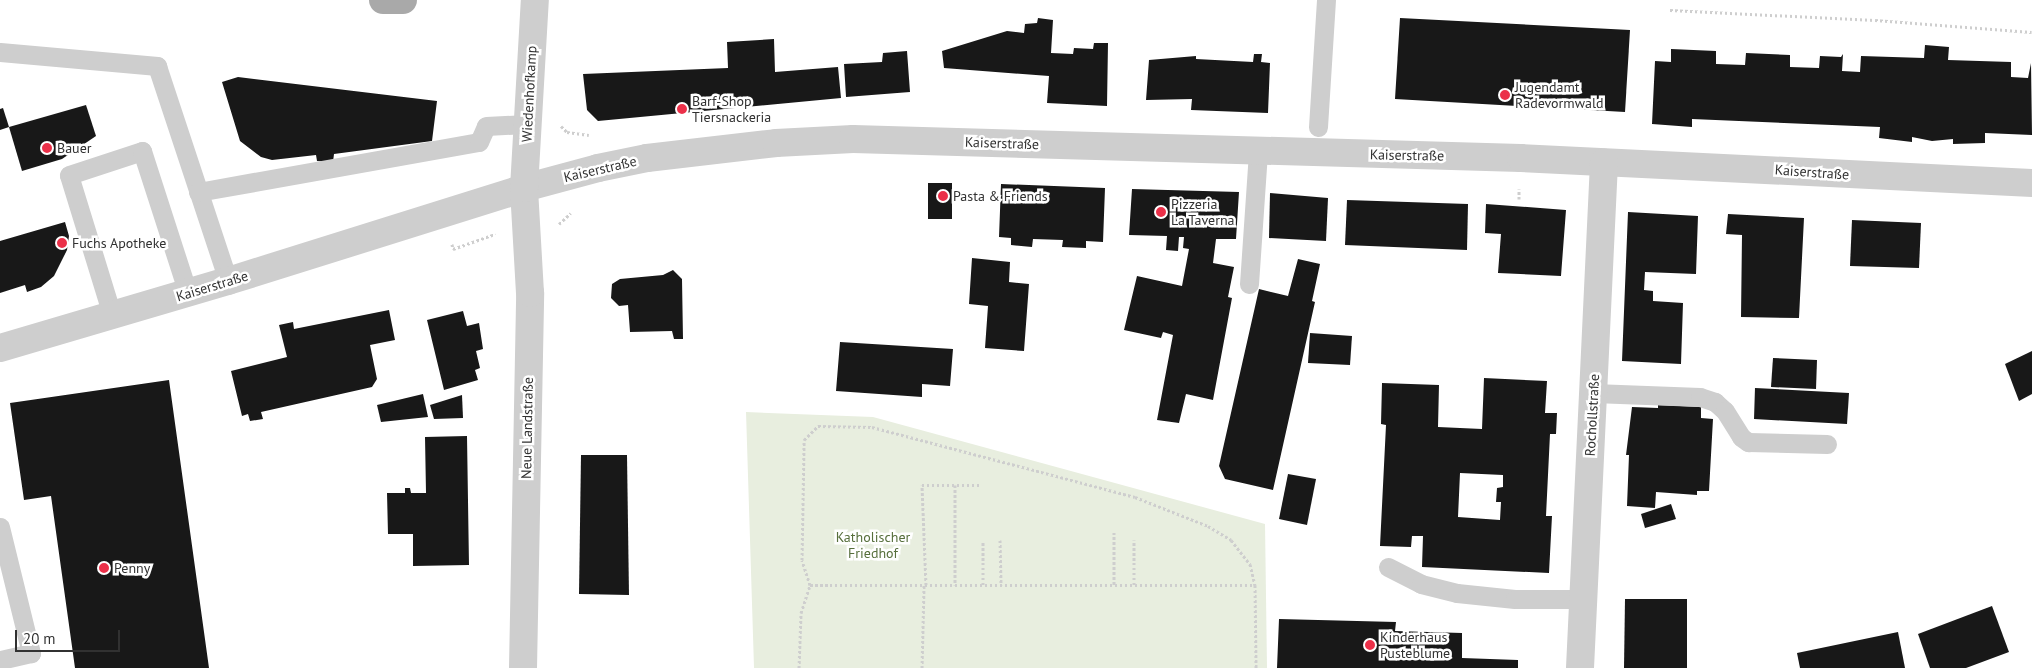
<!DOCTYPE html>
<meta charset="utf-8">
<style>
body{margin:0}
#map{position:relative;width:2032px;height:668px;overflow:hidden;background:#fff;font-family:"PT Sans",sans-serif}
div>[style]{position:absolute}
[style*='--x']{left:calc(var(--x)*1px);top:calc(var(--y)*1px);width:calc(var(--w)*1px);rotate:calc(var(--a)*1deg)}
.green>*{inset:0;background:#e8eedf}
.building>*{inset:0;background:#181818}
.path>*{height:3px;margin-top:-1.5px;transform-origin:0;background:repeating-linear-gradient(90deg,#cecece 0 2.5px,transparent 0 5px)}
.lane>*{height:19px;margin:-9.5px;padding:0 9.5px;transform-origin:9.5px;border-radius:9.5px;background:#cecece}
.street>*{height:28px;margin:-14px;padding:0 14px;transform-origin:14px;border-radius:14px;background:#cecece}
.primary>*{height:28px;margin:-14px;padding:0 14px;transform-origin:14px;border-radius:14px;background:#a9a9a9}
.dots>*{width:14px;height:14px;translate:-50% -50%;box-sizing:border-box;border:2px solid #fff;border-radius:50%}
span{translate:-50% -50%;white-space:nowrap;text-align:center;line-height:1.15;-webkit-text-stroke:5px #fff;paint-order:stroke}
.poi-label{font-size:14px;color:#313131}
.left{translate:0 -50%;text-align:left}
.street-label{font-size:14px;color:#313131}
.park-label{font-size:14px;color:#576f3c}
.scale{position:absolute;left:15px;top:630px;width:105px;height:22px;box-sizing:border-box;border:2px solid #313131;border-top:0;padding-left:6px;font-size:15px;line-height:18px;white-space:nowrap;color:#313131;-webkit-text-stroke:4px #fff;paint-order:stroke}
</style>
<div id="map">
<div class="green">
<i style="clip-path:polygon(746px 412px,873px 417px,1265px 524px,1267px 668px,754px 668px)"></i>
</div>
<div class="building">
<i style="clip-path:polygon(1038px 18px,1053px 20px,1051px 53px,1073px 54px,1074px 48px,1093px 49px,1094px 43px,1108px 43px,1107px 106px,1047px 103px,1049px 76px,944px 68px,942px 51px,1007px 31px,1024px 33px,1025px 24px,1037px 23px)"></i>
<i style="clip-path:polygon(1400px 18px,1630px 30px,1625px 112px,1395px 99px)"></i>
<i style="clip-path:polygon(774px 39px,775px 72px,838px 67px,841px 98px,598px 121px,587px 110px,583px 74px,728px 68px,727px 42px)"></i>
<i style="clip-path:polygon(1925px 45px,1949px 47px,1948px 60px,2011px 62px,2011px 77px,2028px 78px,2031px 63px,2032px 135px,1985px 133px,1985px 143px,1953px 144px,1953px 139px,1932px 141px,1912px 137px,1912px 142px,1879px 138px,1880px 127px,1692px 119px,1692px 127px,1652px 124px,1655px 61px,1671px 62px,1671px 49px,1716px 51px,1716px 64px,1745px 65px,1746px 53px,1790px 55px,1790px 67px,1819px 68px,1820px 56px,1841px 57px,1843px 54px,1842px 71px,1860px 72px,1861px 56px,1924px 58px)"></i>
<i style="clip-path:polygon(907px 51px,910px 92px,846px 97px,844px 64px,882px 62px,883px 53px)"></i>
<i style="clip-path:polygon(1254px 54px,1262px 54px,1261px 62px,1270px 63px,1268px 113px,1191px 110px,1192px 99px,1146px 100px,1149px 60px,1196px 56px,1196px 59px,1253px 62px)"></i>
<i style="clip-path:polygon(238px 77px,437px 101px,432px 141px,334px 154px,333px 162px,317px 161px,316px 155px,272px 160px,261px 157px,240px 141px,222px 82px)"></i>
<i style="clip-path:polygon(86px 105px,96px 136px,62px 159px,22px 171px,9px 127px)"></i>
<i style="clip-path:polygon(3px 108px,9px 127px,0 130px,0 109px)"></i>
<i style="clip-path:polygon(928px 183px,952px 183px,952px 219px,928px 219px)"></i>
<i style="clip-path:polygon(1001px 184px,1105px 188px,1103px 242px,1086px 241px,1086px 248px,1062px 247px,1063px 240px,1033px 239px,1032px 247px,1011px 245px,1011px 238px,999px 237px)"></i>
<i style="clip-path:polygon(1132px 189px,1239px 192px,1236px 239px,1216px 239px,1213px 263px,1234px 267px,1228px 297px,1232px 298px,1213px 400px,1186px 394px,1179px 423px,1157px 420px,1173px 335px,1163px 332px,1161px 338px,1124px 330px,1137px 276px,1182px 286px,1189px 249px,1183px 248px,1184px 237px,1179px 237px,1178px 251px,1166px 250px,1167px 236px,1129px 235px)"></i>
<i style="clip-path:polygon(1270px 193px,1328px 198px,1326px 241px,1269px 238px)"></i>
<i style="clip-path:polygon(1347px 200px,1468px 204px,1467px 250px,1345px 245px)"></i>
<i style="clip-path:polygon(1486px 204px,1566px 210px,1561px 276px,1498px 273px,1501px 234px,1485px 233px)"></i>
<i style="clip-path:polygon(1628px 212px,1698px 216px,1696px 274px,1645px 272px,1644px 290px,1653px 291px,1653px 301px,1683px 303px,1681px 364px,1622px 361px)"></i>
<i style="clip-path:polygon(1728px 214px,1804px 218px,1799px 318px,1741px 317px,1742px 235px,1726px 234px)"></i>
<i style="clip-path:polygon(1852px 220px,1921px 223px,1919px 268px,1850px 266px)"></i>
<i style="clip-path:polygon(65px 222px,69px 236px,67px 250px,54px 276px,41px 287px,27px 292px,25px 285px,0 293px,0 241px)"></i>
<i style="clip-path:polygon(972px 258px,1010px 262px,1009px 282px,1029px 284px,1024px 351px,985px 348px,988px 306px,969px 304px)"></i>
<i style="clip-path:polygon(1298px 259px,1320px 264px,1312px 301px,1315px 302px,1273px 490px,1225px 479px,1219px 466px,1259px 289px,1288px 296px)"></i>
<i style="clip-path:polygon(673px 270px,682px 279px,683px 339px,674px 339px,672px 331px,630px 332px,628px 305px,619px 306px,611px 298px,612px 284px,620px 279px,663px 275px)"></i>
<i style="clip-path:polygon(389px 310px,395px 340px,370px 345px,377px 379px,372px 387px,261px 412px,263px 419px,250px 421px,248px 414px,242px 416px,231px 371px,287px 357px,279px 325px,293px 322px,294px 329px)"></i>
<i style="clip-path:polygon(463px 311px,467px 326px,479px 323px,483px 349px,476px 351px,480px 368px,475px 370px,478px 380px,444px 390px,427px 320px)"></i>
<i style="clip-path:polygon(1310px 333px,1352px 336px,1350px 365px,1308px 363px)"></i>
<i style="clip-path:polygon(840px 342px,953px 349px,950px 386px,922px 384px,922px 397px,836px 391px)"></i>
<i style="clip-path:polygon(2032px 351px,2032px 394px,2019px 401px,2005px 364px)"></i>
<i style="clip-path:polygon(1773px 358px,1817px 360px,1816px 389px,1771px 387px)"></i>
<i style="clip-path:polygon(evenodd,1484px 378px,1547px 381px,1545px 413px,1557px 413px,1556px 434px,1550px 434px,1546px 516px,1552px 516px,1549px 573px,1422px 567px,1423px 536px,1412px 536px,1411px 547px,1380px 546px,1386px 425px,1381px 424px,1382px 383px,1439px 385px,1438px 427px,1482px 429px,1484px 378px,1460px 473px,1503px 475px,1503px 487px,1497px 488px,1496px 502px,1501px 502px,1500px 520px,1458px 517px,1460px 473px)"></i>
<i style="clip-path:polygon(169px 380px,209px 668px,75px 668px,51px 496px,24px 500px,10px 403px)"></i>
<i style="clip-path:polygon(1755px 388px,1849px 393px,1847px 424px,1754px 419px)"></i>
<i style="clip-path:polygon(423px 394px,428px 417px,381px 422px,377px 405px)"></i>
<i style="clip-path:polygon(462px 395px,463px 418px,434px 419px,430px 405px)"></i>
<i style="clip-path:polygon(1658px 405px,1701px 407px,1701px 418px,1713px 419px,1709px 491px,1697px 491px,1697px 495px,1656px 492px,1655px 508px,1627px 506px,1629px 455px,1626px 455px,1632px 407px,1658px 408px)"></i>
<i style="clip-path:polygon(467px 436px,469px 565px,413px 566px,413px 534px,388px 534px,387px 493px,405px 493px,405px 488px,410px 488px,411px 493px,426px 493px,425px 437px)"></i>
<i style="clip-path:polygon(581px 455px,627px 455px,629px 595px,579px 594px)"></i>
<i style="clip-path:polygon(1288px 474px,1316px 479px,1307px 525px,1279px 519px)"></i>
<i style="clip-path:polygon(1671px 504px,1676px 519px,1645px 528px,1641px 514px)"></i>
<i style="clip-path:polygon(1625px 599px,1687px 599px,1687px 668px,1624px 668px)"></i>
<i style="clip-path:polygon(1992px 606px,2009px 652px,1966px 668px,1930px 668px,1918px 634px)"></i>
<i style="clip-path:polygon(1279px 619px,1396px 622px,1395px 631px,1462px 633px,1462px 658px,1518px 660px,1518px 668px,1277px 668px)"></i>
<i style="clip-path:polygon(1898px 632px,1905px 668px,1800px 668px,1797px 653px)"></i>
</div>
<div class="path">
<i style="--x:1670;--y:10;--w:205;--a:2.8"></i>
<i style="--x:1875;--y:20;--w:157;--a:4.4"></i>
<i style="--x:561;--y:126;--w:8;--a:45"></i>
<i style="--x:567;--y:132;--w:22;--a:8"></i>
<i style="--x:1519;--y:199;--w:10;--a:-90"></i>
<i style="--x:559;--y:224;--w:16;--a:-43"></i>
<i style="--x:452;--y:244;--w:5;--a:79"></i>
<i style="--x:453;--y:249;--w:45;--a:-19.7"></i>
<i style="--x:955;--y:485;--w:100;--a:90"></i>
<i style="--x:1114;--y:532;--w:53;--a:90"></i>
<i style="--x:1000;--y:540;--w:45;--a:88.7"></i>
<i style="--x:810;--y:585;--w:445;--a:0"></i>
<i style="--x:926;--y:585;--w:100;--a:-92.3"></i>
<i style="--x:922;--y:485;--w:60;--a:0"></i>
<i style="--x:983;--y:585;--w:44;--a:-90"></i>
<i style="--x:1134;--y:585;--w:45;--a:-90"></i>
<i style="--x:799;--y:668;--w:55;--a:-87.9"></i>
<i style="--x:801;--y:613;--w:29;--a:-72"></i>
<i style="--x:810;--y:585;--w:26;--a:-108"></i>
<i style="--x:802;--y:560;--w:120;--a:-89"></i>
<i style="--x:804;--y:440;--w:20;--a:-45"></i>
<i style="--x:818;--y:426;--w:54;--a:1.1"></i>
<i style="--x:872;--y:427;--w:272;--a:14.9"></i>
<i style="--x:1135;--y:497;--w:79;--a:21.7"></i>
<i style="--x:1208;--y:526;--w:27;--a:31"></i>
<i style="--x:1231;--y:540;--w:31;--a:52"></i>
<i style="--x:1250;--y:564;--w:22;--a:77"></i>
<i style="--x:1255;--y:585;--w:83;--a:89.3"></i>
<i style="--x:922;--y:668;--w:83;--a:-88.6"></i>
</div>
<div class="lane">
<i style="--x:0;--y:52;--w:158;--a:5.1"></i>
<i style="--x:157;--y:66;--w:226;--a:71.7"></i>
<i style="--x:1318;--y:127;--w:127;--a:-86.4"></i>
<i style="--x:198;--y:192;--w:285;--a:-10.1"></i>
<i style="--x:479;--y:142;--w:17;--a:-66"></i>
<i style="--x:486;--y:126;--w:41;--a:-2.8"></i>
<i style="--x:1249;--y:284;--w:133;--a:-86.1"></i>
<i style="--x:112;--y:315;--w:146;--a:-107.1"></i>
<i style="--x:69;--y:175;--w:77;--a:-18.2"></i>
<i style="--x:142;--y:151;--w:149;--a:72.1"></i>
<i style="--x:1593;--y:393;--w:107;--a:2.1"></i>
<i style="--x:1700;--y:397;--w:16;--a:18"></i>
<i style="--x:1715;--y:402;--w:13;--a:42"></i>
<i style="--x:1725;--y:411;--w:31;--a:58"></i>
<i style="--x:1741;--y:437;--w:9;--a:36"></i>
<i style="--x:1748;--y:442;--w:79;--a:1.5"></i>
<i style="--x:0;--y:527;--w:130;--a:76.2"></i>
<i style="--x:31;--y:653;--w:32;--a:167"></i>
<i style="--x:1388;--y:567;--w:37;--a:27"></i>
<i style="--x:1421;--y:584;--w:37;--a:14"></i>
<i style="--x:1457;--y:593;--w:58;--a:5.9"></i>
<i style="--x:1515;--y:599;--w:68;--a:0"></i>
</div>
<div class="street">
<i style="--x:0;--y:348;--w:238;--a:-16.4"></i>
<i style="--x:228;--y:281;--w:310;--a:-17.4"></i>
<i style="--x:524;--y:188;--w:77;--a:-15.1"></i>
<i style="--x:598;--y:168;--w:50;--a:-11.5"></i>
<i style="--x:647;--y:158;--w:130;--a:-6.6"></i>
<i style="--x:776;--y:143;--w:77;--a:-3"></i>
<i style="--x:853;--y:139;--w:668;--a:1.63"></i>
<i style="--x:1521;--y:158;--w:512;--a:2.8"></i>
<i style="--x:523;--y:668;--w:375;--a:-88.9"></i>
<i style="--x:530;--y:293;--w:105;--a:-93.3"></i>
<i style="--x:524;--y:188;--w:188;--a:-86.7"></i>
<i style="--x:1580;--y:668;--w:506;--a:-87.28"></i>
</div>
<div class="primary">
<i style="--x:383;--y:0;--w:20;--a:0"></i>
</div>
<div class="dots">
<i style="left:1505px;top:95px;background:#eb3049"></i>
<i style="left:682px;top:109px;background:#eb3049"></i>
<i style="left:47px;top:148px;background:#eb3049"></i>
<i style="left:943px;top:196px;background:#eb3049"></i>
<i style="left:1161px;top:212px;background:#eb3049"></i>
<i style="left:62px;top:243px;background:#eb3049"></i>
<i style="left:104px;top:568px;background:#eb3049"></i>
<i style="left:1370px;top:645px;background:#eb3049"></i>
</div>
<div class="poi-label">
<span class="left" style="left:1515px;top:95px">Jugendamt<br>Radevormwald</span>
<span class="left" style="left:692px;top:109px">Barf-Shop<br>Tiersnackeria</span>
<span class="left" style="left:57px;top:148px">Bauer</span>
<span class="left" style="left:953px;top:196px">Pasta &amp; Friends</span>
<span class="left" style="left:1171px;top:212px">Pizzeria<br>La Taverna</span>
<span class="left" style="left:72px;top:243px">Fuchs Apotheke</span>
<span class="left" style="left:114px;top:568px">Penny</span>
<span class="left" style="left:1380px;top:645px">Kinderhaus<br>Pusteblume</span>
</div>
<div class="street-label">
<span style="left:529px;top:94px;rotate:-87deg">Wiedenhofkamp</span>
<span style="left:1002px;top:143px;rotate:2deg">Kaiserstraße</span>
<span style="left:1407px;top:155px;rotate:1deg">Kaiserstraße</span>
<span style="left:600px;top:169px;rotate:-13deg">Kaiserstraße</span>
<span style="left:1812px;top:172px;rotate:4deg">Kaiserstraße</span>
<span style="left:212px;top:286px;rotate:-17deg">Kaiserstraße</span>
<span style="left:1592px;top:415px;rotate:-87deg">Rochollstraße</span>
<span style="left:527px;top:428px;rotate:-89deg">Neue Landstraße</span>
</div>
<div class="park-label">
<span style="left:873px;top:545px">Katholischer<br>Friedhof</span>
</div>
<div class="scale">20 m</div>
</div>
